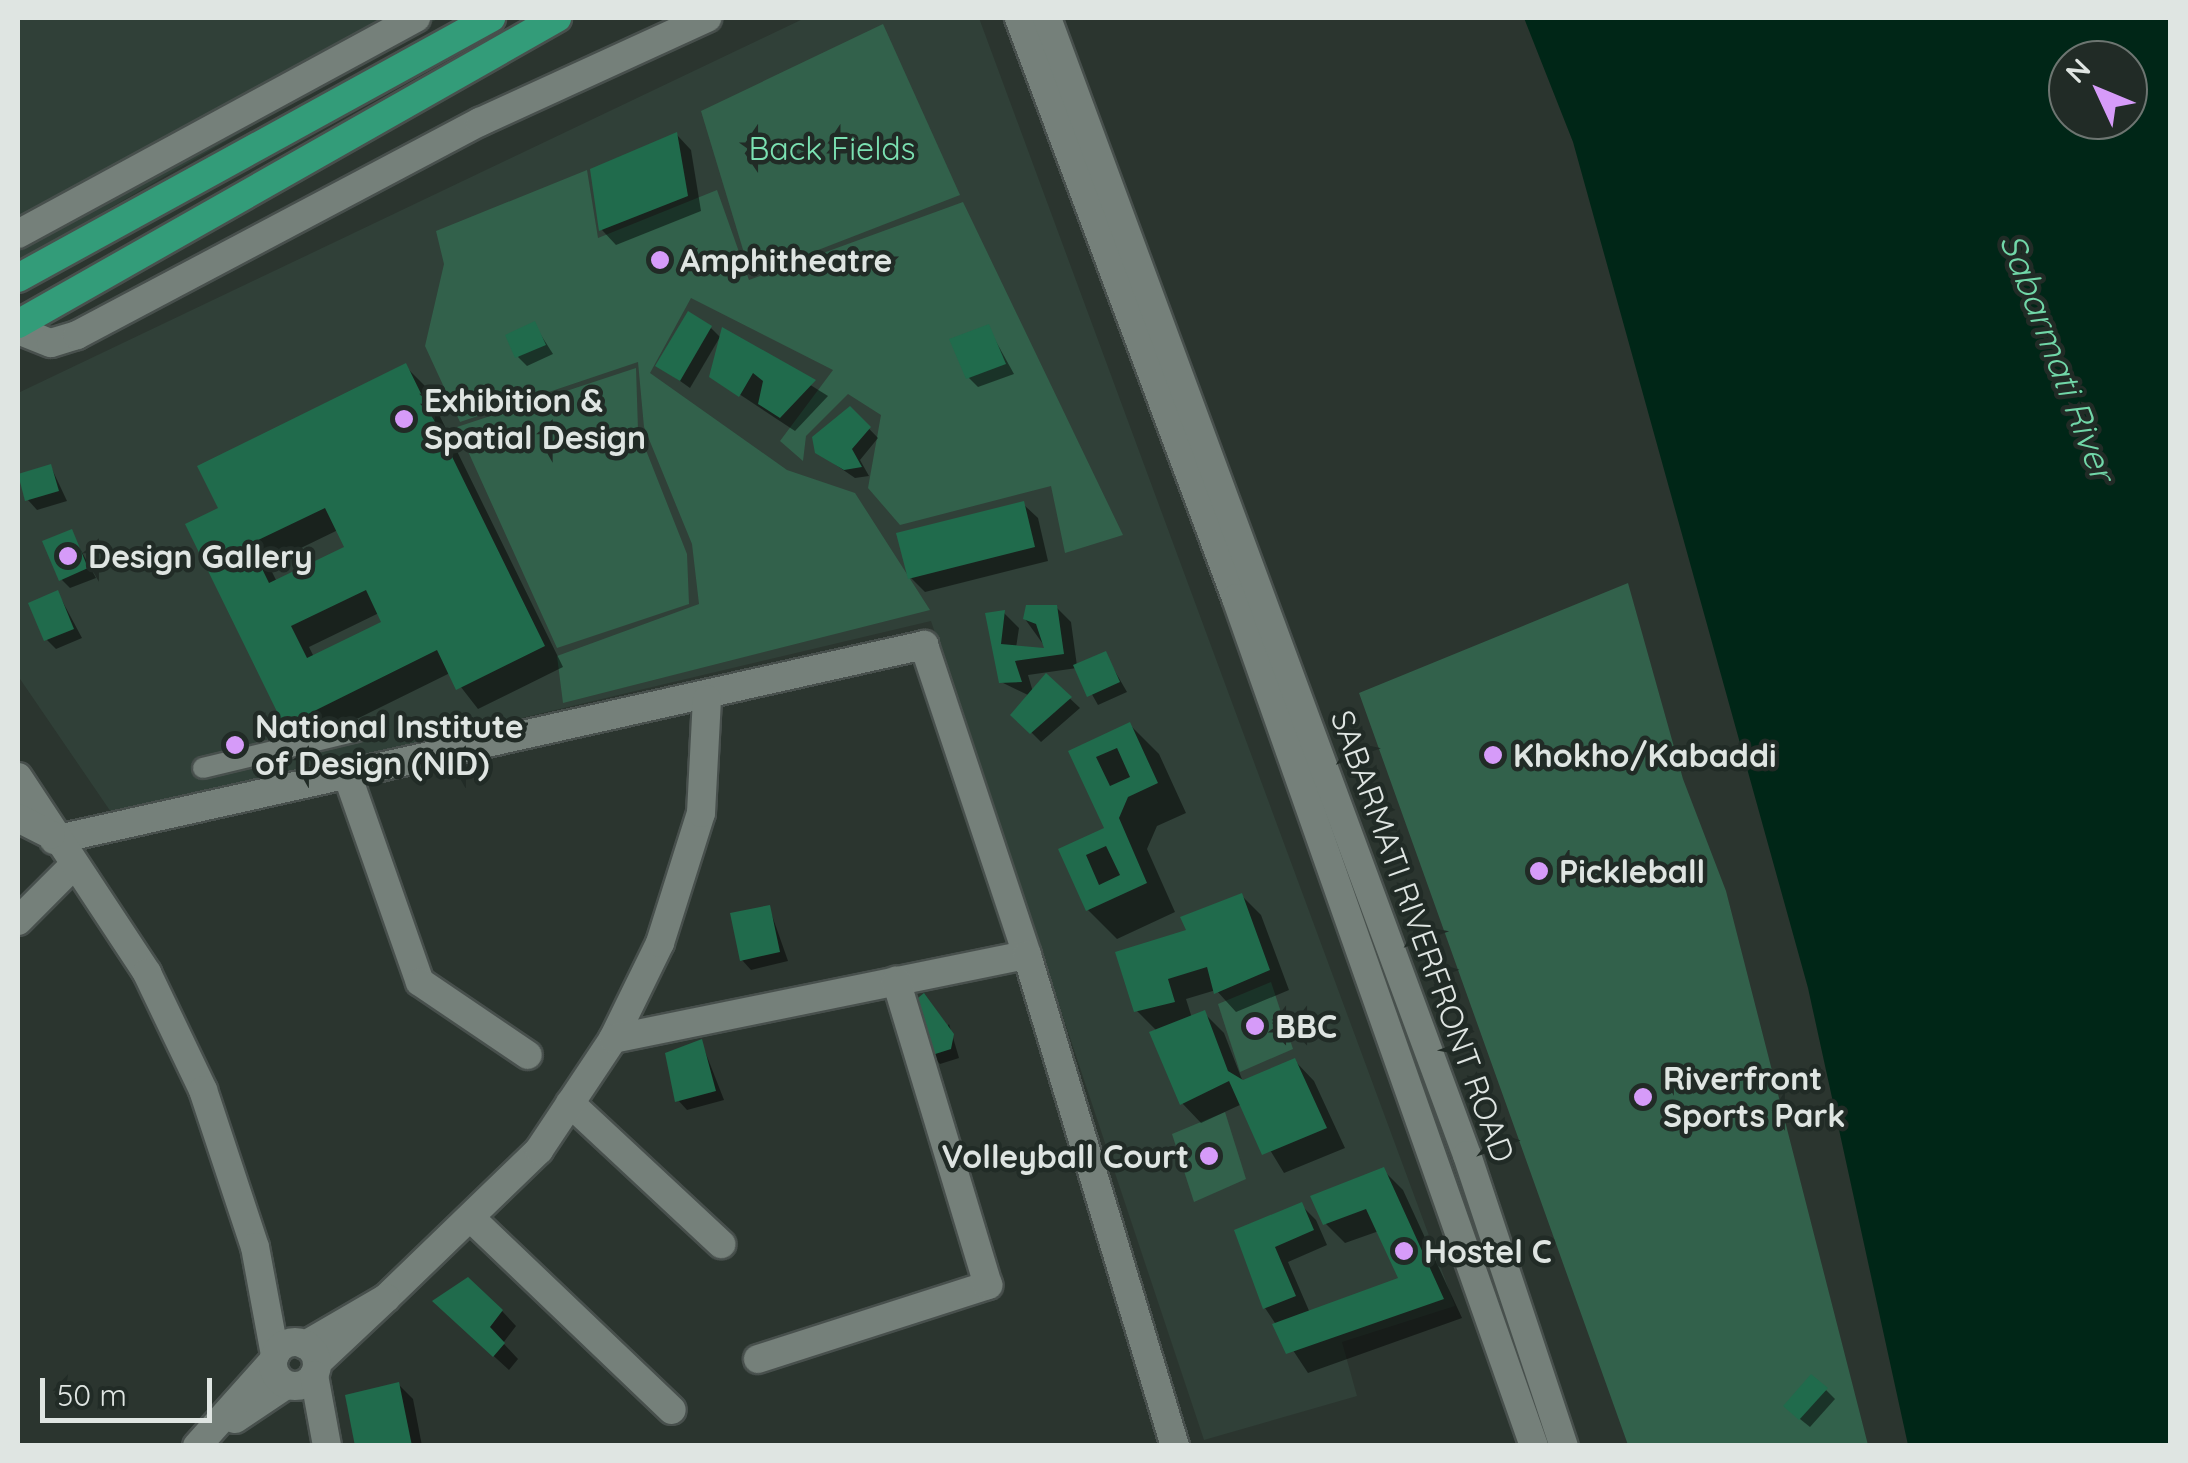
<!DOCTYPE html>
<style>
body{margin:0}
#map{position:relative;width:2188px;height:1463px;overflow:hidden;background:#2b352f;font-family:Quicksand,sans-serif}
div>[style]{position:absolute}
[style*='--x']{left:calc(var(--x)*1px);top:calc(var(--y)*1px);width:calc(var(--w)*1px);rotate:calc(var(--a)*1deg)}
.built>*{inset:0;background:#304038}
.green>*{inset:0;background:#32614b}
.water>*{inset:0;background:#002617}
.shadow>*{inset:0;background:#0007}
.building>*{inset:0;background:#206b4c}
.roads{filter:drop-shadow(2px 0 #48504d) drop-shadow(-2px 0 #48504d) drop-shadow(0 2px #48504d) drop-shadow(0 -2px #48504d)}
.pedestrian>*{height:20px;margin:-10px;padding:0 10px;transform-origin:10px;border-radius:10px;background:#75807a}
.minor>*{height:28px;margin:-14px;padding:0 14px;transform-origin:14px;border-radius:14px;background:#75807a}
.tertiary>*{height:28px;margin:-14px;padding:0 14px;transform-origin:14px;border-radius:14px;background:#75807a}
.tertiary>.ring{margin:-14px;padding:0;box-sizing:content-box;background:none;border:28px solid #75807a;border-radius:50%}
.primary>*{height:28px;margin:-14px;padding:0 14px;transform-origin:14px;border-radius:14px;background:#339c79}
.dots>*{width:28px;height:28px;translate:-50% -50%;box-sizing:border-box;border:5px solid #212b26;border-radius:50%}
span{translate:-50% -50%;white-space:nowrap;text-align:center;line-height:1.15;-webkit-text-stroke:9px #212b26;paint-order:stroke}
.park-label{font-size:32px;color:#7be1b2}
.poi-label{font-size:32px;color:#dfe5e2;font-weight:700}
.left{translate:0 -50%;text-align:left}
.right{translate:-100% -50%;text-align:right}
.street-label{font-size:32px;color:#dfe5e2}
.water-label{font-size:35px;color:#71d7a8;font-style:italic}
.frame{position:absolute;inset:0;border:20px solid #dfe5e2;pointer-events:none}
.north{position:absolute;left:2048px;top:40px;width:100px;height:100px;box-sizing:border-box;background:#212b26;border:2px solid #6d7571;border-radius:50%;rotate:314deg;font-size:28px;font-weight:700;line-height:40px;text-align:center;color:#dfe5e2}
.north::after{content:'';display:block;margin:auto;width:35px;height:45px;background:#d69bf9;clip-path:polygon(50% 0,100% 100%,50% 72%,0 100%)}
.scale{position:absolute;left:40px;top:1378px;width:172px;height:45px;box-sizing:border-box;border:5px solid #dfe5e2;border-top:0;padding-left:12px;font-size:30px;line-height:35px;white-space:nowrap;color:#dfe5e2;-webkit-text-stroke:8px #212b26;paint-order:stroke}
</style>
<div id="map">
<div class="built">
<i style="clip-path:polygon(18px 18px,439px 18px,18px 261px)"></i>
<i style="clip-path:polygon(805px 18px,979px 18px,1455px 1306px,1342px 1342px,1357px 1396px,1204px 1440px,931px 621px,113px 815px,18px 676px,18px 393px)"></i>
</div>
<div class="green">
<i style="clip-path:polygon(883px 24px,960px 195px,751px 276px,701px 111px)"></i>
<i style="clip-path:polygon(587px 170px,598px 238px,717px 190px,749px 280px,963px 202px,1123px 535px,1065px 553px,1051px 486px,900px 525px,868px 488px,881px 415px,848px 394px,806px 436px,803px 461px,780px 441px,833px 370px,691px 298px,650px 373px,787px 470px,855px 493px,930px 610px,563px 703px,557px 656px,699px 604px,692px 544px,644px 427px,638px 362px,460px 422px,425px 346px,444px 264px,436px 231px)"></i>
<i style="clip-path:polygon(636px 368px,638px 430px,687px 554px,689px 604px,557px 648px,457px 427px)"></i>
<i style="clip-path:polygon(1628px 583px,1683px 779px,1726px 891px,1868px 1445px,1628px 1445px,1359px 693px)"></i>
<i style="clip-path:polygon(1271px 982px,1293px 1049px,1240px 1072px,1218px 1004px)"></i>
<i style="clip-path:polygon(1225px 1112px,1246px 1179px,1194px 1202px,1172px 1134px)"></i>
</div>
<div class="water">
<i style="clip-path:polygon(evenodd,1524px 18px,2170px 18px,2170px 1445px,1908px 1445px,1808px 988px,1573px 142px,1524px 18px,2068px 60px,2128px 60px,2128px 120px,2068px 120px,2068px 60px)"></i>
</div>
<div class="shadow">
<i style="clip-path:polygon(677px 135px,691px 150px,701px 211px,616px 245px,602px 230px,593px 171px)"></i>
<i style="clip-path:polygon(534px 324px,553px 354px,527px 366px,518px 357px)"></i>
<i style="clip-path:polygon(988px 327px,1014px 374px,978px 387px,968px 377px)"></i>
<i style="clip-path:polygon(711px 328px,720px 337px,690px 388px,659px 366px)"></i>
<i style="clip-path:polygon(724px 331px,828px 396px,795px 431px,712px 376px)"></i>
<i style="clip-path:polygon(evenodd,405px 366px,425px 386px,563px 667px,478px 709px,450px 673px,306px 744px,286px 724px,221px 509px,405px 366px,338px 530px,347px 548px,277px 582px,268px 564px,338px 530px,405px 366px,379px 613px,384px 624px,314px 657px,309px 647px,379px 613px)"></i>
<i style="clip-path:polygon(850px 409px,878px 438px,860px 460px,869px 476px,855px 478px,817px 452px)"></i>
<i style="clip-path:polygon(51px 467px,67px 501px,37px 510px,28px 500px)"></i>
<i style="clip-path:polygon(1023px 504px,1038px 518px,1048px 561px,925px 592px,910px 577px)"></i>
<i style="clip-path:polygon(71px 532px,96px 578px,70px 588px,61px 579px)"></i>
<i style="clip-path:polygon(58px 593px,82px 638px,56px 649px,47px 640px)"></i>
<i style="clip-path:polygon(1056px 607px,1071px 622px,1077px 666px,1105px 654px,1127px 692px,1098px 705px,1077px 668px,1028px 675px,1033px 692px,1046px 676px,1080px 708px,1041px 742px,1014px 715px,1030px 696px,1001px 682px,988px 615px,1004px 613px,1019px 628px,1016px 648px,1048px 651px,1025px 619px)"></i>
<i style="clip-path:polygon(1130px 725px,1159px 754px,1186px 813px,1157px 826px,1147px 849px,1175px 912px,1117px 939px,1088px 910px,1062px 850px,1107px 829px,1071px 753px)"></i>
<i style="clip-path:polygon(1241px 895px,1261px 915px,1289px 990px,1236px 1012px,1216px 990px,1186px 999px,1192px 1018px,1204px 1013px,1224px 1033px,1243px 1082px,1295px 1061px,1314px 1081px,1345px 1148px,1284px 1173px,1242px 1104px,1201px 1123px,1182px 1103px,1157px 1031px,1136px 1010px,1190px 932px)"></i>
<i style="clip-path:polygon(769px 907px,788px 961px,751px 970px,742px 960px)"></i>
<i style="clip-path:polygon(949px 1024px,959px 1058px,940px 1064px,931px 1054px)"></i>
<i style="clip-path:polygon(701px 1041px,724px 1100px,687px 1110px,678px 1100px)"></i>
<i style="clip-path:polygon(1383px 1170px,1403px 1190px,1462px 1318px,1308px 1373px,1265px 1308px,1237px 1231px,1301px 1205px,1316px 1220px,1327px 1245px,1288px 1262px,1310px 1313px,1402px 1279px,1379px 1231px,1345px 1243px,1325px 1223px)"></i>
<i style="clip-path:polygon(502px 1311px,516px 1326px,503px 1343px,518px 1359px,509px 1370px,450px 1316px)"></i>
<i style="clip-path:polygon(399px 1385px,413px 1399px,422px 1446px,358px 1446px)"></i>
<i style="clip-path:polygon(1826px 1390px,1835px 1399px,1810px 1427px,1795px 1415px)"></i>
</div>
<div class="building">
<i style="clip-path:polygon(677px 132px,688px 196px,599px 231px,590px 169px)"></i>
<i style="clip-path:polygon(688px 311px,712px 326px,680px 381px,655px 366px)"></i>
<i style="clip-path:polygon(535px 321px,546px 345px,515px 358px,505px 335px)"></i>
<i style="clip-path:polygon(989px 324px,1006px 364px,966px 379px,949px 339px)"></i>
<i style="clip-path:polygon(722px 327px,816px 380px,780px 418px,758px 404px,763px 381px,753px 373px,739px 397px,709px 377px)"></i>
<i style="clip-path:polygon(evenodd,406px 363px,545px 646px,456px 690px,437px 650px,284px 726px,185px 524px,218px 508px,197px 466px,406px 363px,325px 508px,344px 547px,269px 583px,250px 544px,325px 508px,406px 363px,366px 590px,381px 622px,307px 658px,291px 626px,366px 590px)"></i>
<i style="clip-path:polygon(850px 406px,871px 427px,852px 449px,862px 467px,844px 470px,815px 453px,812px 437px)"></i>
<i style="clip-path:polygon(51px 464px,59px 491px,25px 501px,18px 474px)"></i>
<i style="clip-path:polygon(1024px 501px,1035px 547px,908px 579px,896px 533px)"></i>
<i style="clip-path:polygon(72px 529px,88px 568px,59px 581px,42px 541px)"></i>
<i style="clip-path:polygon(58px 590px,74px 629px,44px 641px,28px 603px)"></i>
<i style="clip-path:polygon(1026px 605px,1057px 605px,1064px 654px,1015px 661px,1022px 682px,999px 683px,985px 613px,1005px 610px,1001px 644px,1044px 648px,1036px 624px,1023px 619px)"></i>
<i style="clip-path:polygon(1106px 651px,1120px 682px,1087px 697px,1073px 665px)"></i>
<i style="clip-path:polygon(1046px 673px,1072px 697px,1030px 734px,1010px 715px)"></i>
<i style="clip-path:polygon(evenodd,1130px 722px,1158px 783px,1128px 797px,1119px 818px,1147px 883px,1086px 911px,1058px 849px,1104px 828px,1068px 751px,1130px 722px,1117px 748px,1130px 777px,1110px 786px,1096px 757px,1117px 748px,1130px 722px,1106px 846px,1120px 875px,1099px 885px,1086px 855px,1106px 846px)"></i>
<i style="clip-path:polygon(1242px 893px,1270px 970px,1214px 994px,1207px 967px,1168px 979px,1175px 1002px,1134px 1012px,1115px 952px,1186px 930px,1180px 917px)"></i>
<i style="clip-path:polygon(770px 905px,780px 952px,740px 961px,730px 913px)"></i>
<i style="clip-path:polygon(924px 993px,954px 1034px,951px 1049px,929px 1056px,913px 1002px)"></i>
<i style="clip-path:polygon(1205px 1010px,1228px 1071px,1243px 1080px,1295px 1058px,1327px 1128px,1262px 1155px,1229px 1081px,1180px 1105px,1149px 1032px)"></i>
<i style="clip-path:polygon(702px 1039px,716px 1091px,675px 1102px,665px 1053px)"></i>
<i style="clip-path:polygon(1384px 1167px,1444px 1299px,1286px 1354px,1272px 1324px,1398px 1278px,1366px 1209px,1323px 1225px,1310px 1196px)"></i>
<i style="clip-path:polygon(1302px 1202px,1314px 1230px,1275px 1247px,1296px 1296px,1263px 1309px,1234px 1230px)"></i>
<i style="clip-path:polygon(468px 1277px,503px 1310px,490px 1327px,505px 1343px,493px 1357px,432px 1301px)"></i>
<i style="clip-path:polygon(1811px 1374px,1828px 1388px,1799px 1420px,1783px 1406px)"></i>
<i style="clip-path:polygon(399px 1382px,412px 1446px,355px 1446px,345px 1395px)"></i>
</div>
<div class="roads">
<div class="pedestrian">
<i style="--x:203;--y:768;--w:158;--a:-13.5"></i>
</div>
<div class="minor">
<i style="--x:347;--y:774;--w:220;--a:70.7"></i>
<i style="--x:420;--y:982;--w:130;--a:34.1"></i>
<i style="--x:54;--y:840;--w:892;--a:-12.63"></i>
<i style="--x:924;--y:645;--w:327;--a:71.6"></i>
<i style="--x:18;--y:921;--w:75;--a:-45"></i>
<i style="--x:613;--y:1039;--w:107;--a:-63.9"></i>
<i style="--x:660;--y:943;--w:136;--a:-72.5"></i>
<i style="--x:701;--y:813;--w:114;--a:-87"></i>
<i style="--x:570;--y:1103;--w:207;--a:43"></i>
<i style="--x:475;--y:1222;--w:272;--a:43.7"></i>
<i style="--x:386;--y:1298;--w:213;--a:-44"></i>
<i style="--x:539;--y:1150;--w:133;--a:-56.3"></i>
<i style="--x:613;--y:1039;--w:422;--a:-11.5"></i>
<i style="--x:1027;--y:955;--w:513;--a:73.23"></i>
<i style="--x:305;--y:1345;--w:94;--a:-30.1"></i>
<i style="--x:386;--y:1298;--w:95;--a:136.7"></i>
<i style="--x:758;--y:1359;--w:242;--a:-17.8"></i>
<i style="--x:988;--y:1285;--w:318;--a:-106.8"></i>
<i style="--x:235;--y:1419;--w:61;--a:-33.7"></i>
<i style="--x:197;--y:1446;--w:114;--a:-48.2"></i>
</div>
<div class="tertiary">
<i style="--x:1019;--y:18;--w:619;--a:69.49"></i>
<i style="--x:1236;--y:598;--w:899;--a:70.64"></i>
<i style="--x:1047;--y:18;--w:1212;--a:69.73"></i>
<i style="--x:1467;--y:1155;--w:307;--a:71.6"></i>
<i style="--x:18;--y:234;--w:453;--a:-28.5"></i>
<i style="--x:18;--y:330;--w:35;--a:22"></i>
<i style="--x:51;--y:343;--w:27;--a:-17"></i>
<i style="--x:77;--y:335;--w:456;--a:-27.9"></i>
<i style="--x:480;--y:122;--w:250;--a:-24.6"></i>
<i style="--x:18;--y:777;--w:235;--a:56.6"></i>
<i style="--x:147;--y:973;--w:130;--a:64.4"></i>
<i style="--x:203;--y:1090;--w:165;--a:71.7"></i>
<i style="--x:255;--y:1247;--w:110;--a:79.5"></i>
<i style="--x:18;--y:818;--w:37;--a:27"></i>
<i class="ring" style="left:273px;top:1342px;width:16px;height:16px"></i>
<i style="--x:314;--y:1375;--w:72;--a:79.6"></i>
</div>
<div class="primary">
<i style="--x:18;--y:278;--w:540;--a:-28.8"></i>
<i style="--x:18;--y:324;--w:620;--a:-29.58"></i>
</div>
</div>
<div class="dots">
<i style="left:660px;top:260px;background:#d69bf9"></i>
<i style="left:404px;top:419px;background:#d69bf9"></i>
<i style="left:68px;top:556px;background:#d69bf9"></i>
<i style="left:235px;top:745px;background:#d69bf9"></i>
<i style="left:1493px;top:755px;background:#d69bf9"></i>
<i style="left:1539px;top:871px;background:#d69bf9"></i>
<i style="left:1255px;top:1026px;background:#d69bf9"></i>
<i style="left:1643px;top:1097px;background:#d69bf9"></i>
<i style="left:1209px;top:1156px;background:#d69bf9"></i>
<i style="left:1404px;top:1251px;background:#d69bf9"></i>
</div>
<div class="park-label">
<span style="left:832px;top:148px">Back Fields</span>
</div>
<div class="poi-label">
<span class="left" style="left:680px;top:260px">Amphitheatre</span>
<span class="left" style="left:424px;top:419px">Exhibition &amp;<br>Spatial Design</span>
<span class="left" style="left:88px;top:556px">Design Gallery</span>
<span class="left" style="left:255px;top:745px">National Institute<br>of Design (NID)</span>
<span class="left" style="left:1513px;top:755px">Khokho/Kabaddi</span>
<span class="left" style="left:1559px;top:871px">Pickleball</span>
<span class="left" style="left:1275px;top:1026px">BBC</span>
<span class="left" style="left:1663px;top:1097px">Riverfront<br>Sports Park</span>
<span class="right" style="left:1189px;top:1156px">Volleyball Court</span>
<span class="left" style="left:1424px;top:1251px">Hostel C</span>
</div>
<div class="street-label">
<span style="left:1423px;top:936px;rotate:70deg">SABARMATI RIVERFRONT ROAD</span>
</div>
<div class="water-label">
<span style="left:2058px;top:357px;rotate:69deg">Sabarmati River</span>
</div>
<div class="frame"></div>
<div class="north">N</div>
<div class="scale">50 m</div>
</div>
